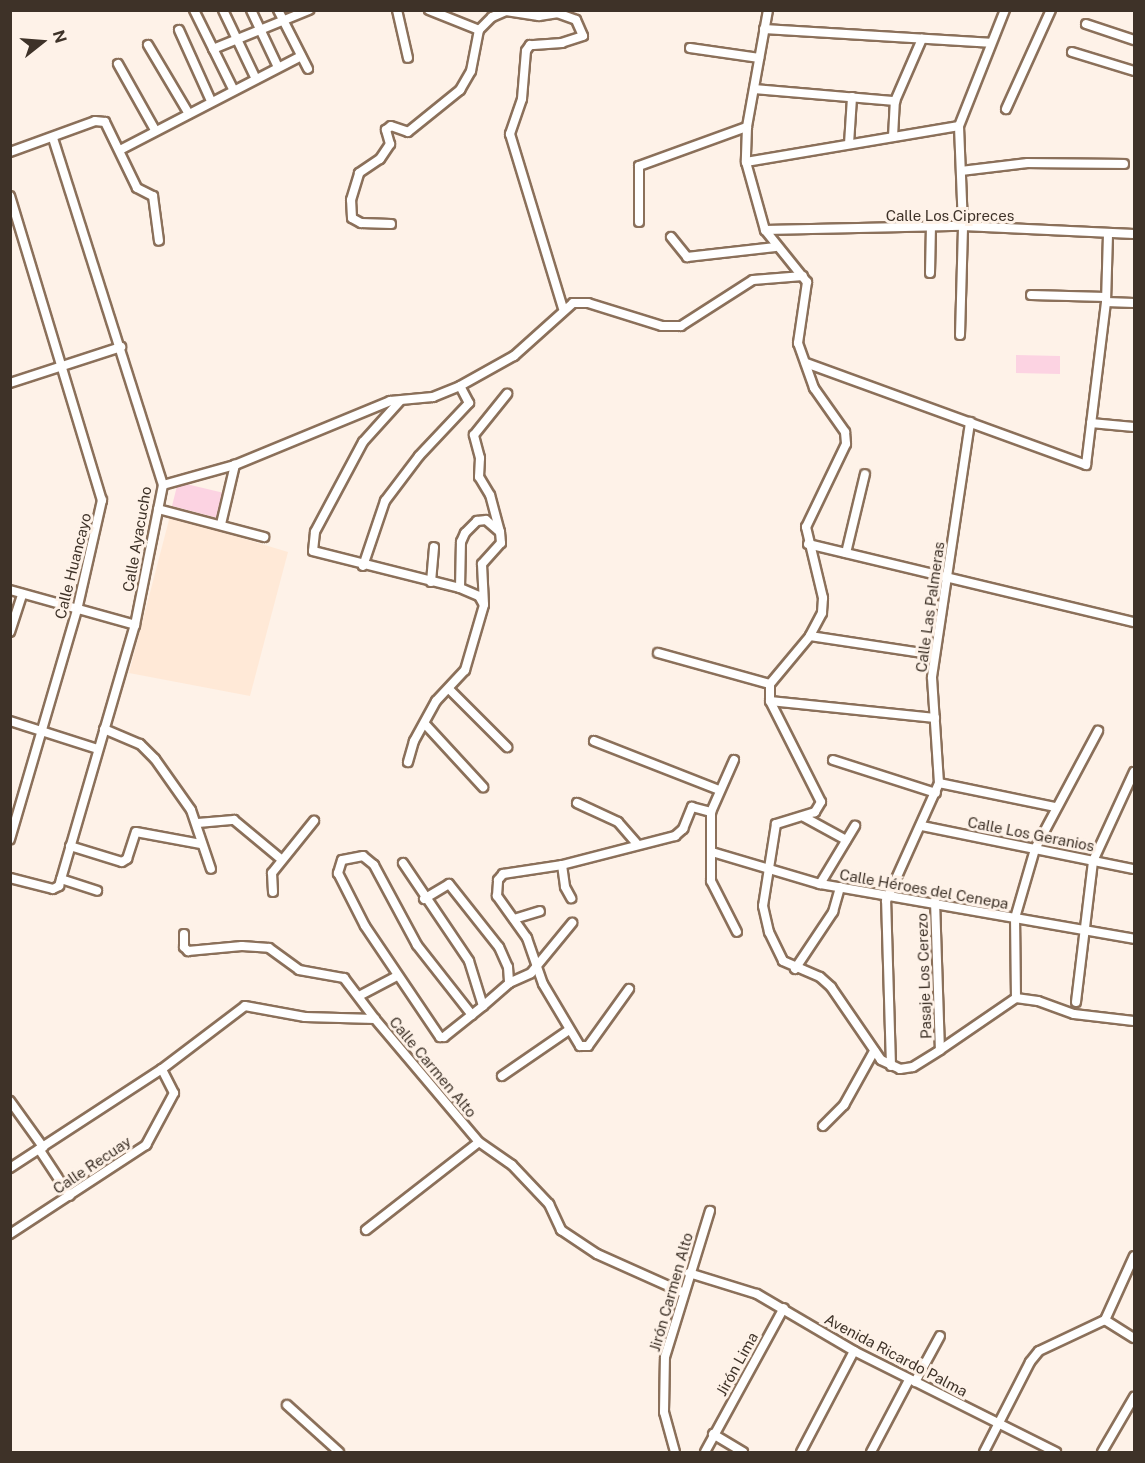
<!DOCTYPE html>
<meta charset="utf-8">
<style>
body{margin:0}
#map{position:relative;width:1145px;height:1463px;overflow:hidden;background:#fef2e8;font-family:"Public Sans",sans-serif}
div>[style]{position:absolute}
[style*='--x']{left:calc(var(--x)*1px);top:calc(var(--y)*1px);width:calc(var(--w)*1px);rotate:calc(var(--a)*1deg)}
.built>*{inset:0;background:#ffe9d7}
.green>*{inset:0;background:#fcd3e2}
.roads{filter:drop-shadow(2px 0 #8b705a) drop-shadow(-2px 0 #8b705a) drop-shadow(0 2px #8b705a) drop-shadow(0 -2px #8b705a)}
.minor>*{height:8px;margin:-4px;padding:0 4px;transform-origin:4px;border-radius:4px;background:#fff}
span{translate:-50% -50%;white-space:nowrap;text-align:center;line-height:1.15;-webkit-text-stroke:6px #fef2e8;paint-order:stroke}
.street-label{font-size:15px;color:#3e3228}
.frame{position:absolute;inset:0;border:12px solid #3e3228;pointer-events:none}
.north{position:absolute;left:12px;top:12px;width:60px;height:60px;-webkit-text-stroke:4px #fef2e8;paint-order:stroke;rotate:73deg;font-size:16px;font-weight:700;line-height:24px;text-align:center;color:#3e3228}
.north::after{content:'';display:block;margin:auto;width:21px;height:27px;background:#3e3228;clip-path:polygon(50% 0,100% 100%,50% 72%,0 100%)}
</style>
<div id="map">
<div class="built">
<i style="clip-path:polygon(170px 516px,288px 552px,250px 696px,129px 673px)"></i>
</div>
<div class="green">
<i style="clip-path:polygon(1016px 355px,1060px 356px,1060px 374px,1016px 373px)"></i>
<i style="clip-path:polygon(178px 482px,224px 493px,218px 518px,172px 506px)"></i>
</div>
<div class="roads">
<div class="minor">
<i style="--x:194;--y:10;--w:88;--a:63.7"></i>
<i style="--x:223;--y:10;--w:74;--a:64.5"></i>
<i style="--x:251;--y:10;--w:63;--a:64.7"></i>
<i style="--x:278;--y:10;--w:66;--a:63"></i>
<i style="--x:397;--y:10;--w:49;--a:77.1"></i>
<i style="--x:429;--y:10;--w:54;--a:21.8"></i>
<i style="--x:768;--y:10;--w:119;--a:100.2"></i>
<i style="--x:747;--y:127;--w:35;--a:92"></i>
<i style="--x:746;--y:162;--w:71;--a:74.4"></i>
<i style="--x:765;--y:230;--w:67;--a:51.1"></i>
<i style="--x:807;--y:282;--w:62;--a:98.4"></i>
<i style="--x:798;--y:343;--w:48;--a:70.4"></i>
<i style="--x:814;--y:388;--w:54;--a:54.8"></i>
<i style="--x:845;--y:432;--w:12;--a:85"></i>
<i style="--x:846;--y:444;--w:92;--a:115.7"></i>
<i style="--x:806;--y:527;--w:73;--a:76.5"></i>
<i style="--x:823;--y:598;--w:15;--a:94"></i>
<i style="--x:822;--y:613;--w:26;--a:118"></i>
<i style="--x:810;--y:636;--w:62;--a:129.8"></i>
<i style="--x:770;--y:684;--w:17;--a:90"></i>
<i style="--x:770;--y:701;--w:113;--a:63.2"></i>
<i style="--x:821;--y:802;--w:12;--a:121"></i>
<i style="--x:815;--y:812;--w:41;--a:162.9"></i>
<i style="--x:776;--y:824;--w:83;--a:99"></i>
<i style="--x:763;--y:906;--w:27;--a:77"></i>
<i style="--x:769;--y:932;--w:32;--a:64"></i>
<i style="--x:783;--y:961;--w:40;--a:23.4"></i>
<i style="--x:820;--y:977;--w:15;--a:42"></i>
<i style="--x:831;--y:987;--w:88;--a:55.6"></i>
<i style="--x:881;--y:1060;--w:21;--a:25"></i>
<i style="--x:900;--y:1069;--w:13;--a:-9"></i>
<i style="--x:913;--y:1067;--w:32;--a:-32"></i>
<i style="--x:940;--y:1050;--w:92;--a:-34.4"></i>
<i style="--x:1016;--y:998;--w:22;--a:8"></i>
<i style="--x:1038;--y:1001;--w:38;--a:20"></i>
<i style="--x:1074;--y:1014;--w:60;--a:6.7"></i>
<i style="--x:1086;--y:24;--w:51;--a:18.4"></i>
<i style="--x:764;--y:29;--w:226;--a:3.5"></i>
<i style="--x:179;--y:30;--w:78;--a:65.7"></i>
<i style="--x:148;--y:45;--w:80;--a:59.3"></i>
<i style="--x:690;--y:48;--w:70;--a:8.2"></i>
<i style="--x:213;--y:49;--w:104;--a:-22.1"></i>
<i style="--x:1072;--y:52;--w:65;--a:17"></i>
<i style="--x:118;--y:64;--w:76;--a:60.7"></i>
<i style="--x:754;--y:89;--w:142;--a:4.9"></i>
<i style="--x:1006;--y:109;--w:109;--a:-65.6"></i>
<i style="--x:893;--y:137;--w:36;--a:-87"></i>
<i style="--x:895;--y:101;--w:68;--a:-66.5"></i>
<i style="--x:849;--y:144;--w:47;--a:-86.3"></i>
<i style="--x:120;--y:150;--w:204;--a:-27.4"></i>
<i style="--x:10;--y:152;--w:90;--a:-20"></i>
<i style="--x:95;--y:121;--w:10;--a:6"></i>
<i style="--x:105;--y:122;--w:73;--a:64.1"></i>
<i style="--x:137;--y:188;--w:18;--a:27"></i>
<i style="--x:153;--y:196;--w:45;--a:82.4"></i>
<i style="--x:746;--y:162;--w:216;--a:-9.6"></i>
<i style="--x:961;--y:171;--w:67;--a:-6.8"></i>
<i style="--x:1028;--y:163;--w:96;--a:0.6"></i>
<i style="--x:10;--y:196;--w:318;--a:73.2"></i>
<i style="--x:102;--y:500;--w:113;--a:102.8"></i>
<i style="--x:77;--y:610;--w:239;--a:106.3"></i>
<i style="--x:639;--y:222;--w:56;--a:-90"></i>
<i style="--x:639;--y:166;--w:115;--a:-19.9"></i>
<i style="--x:391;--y:224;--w:30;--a:-178"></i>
<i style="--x:361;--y:223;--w:10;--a:-151"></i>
<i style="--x:352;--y:218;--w:18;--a:-93"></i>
<i style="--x:351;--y:200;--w:28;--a:-73"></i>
<i style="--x:359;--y:173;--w:25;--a:-34"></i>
<i style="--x:380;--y:159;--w:18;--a:-56"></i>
<i style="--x:390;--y:144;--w:15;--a:-106"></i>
<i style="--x:386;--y:130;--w:6;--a:-39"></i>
<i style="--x:391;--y:126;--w:18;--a:19"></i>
<i style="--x:408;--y:132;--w:67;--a:-38.9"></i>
<i style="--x:460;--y:90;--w:22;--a:-60"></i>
<i style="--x:471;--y:71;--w:42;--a:-79"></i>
<i style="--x:479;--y:30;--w:18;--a:-45"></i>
<i style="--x:492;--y:17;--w:15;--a:-23"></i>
<i style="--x:506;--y:11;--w:33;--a:9"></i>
<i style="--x:539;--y:16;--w:18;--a:-9"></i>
<i style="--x:557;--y:13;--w:20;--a:20"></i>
<i style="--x:576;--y:20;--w:17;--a:66"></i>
<i style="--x:583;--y:36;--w:22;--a:162"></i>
<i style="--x:562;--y:43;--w:32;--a:176"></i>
<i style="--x:530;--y:45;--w:7;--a:124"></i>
<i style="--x:526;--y:51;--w:48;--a:94.8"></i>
<i style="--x:522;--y:99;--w:37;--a:109"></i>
<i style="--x:510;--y:134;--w:182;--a:73.1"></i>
<i style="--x:765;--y:230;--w:198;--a:-1.2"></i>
<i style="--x:963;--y:226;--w:171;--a:2.7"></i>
<i style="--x:671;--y:237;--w:26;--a:51"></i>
<i style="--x:687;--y:257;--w:89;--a:-6.5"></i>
<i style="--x:930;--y:273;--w:46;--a:-88.8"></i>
<i style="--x:1031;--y:295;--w:75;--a:1.5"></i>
<i style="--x:1106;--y:302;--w:28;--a:2"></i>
<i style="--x:960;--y:335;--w:109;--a:-88.4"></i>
<i style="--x:963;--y:226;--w:100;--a:-92.3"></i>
<i style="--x:959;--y:126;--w:125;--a:-68.4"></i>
<i style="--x:806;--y:363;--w:298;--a:20"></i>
<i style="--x:1086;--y:465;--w:164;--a:-83"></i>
<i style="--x:1106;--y:302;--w:68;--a:-88.3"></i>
<i style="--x:10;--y:383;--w:117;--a:-18"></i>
<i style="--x:400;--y:401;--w:55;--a:132.1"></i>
<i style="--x:363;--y:442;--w:102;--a:118.1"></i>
<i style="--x:315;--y:532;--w:19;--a:96"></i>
<i style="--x:313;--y:551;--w:152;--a:14.1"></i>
<i style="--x:460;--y:588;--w:21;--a:23"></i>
<i style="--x:479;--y:596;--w:10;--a:61"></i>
<i style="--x:484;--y:605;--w:68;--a:106.3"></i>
<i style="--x:465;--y:670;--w:42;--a:133.1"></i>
<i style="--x:436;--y:701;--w:46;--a:118.8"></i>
<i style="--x:414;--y:741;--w:22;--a:106"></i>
<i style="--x:1091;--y:423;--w:43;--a:5.3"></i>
<i style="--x:163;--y:485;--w:75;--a:-15.5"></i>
<i style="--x:235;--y:465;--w:168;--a:-22.4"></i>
<i style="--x:390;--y:401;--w:43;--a:-5.3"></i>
<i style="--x:433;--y:397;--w:29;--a:-22"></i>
<i style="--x:460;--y:386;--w:62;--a:-29.1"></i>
<i style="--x:514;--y:356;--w:79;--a:-41.9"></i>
<i style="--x:573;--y:303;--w:15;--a:0"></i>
<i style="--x:588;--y:303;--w:77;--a:17.3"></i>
<i style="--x:662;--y:326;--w:19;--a:0"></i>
<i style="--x:681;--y:326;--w:85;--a:-32.6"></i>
<i style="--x:753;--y:280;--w:50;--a:-4.6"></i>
<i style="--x:158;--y:509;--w:110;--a:14.8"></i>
<i style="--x:221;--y:524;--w:61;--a:-76.7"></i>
<i style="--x:808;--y:544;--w:335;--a:13.5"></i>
<i style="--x:846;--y:553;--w:81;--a:-76.5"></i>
<i style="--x:363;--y:566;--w:69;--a:-71.3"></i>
<i style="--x:385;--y:501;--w:56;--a:-52.9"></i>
<i style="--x:419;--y:456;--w:73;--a:-46.7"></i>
<i style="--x:469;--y:403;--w:19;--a:-118"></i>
<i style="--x:431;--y:582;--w:35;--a:-85"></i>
<i style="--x:460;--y:588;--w:46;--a:-88.8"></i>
<i style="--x:461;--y:542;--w:10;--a:-66"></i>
<i style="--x:465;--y:533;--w:17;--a:-45"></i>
<i style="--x:477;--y:521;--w:9;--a:-6"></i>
<i style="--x:486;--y:520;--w:18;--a:41"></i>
<i style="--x:10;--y:590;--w:130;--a:15.6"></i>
<i style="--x:484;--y:604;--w:40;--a:-92.9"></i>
<i style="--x:482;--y:564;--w:28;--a:-48"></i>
<i style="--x:501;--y:543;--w:11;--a:-95"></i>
<i style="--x:500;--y:532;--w:38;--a:-105"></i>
<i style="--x:490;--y:495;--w:21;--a:-121"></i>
<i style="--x:479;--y:477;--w:19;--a:-87"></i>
<i style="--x:480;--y:458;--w:24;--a:-105"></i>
<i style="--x:474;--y:435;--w:53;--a:-51.2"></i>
<i style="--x:10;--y:632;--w:40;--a:-72"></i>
<i style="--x:810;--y:636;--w:126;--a:8.6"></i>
<i style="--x:658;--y:653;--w:116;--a:15.5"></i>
<i style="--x:450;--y:690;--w:81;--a:45"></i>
<i style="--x:770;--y:701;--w:166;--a:5.9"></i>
<i style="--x:10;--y:721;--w:92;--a:17.7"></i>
<i style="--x:425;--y:724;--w:86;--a:47.4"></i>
<i style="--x:104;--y:729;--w:39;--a:23"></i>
<i style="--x:140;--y:744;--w:21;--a:45"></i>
<i style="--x:155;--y:759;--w:62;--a:54.8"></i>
<i style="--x:191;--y:810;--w:62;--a:71.3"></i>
<i style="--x:594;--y:741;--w:134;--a:21.4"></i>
<i style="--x:734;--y:760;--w:57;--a:113.9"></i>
<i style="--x:711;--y:812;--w:69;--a:90"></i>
<i style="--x:711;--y:881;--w:57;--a:63"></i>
<i style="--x:833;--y:760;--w:108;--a:17.8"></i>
<i style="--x:939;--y:783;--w:118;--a:11.7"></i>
<i style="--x:577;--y:803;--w:45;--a:24.9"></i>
<i style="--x:618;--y:822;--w:28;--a:49"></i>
<i style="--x:804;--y:817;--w:48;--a:28.7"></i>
<i style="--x:198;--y:823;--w:36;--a:-5"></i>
<i style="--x:234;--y:820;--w:61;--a:39.7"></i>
<i style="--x:922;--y:826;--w:216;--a:11.5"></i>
<i style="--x:70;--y:846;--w:54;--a:17.1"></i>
<i style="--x:122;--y:862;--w:6;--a:-31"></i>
<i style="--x:127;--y:859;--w:28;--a:-72"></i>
<i style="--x:136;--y:832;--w:66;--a:10.5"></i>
<i style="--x:712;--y:852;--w:113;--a:16.5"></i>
<i style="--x:820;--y:884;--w:319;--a:9.9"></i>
<i style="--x:403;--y:863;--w:118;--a:56"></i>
<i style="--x:469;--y:961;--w:47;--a:72.7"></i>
<i style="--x:562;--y:865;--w:22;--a:82"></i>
<i style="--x:565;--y:887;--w:13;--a:61"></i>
<i style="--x:10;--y:878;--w:44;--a:14.3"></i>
<i style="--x:53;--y:889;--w:7;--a:-27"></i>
<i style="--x:59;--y:886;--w:272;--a:-73.8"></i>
<i style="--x:135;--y:625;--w:143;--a:-78.7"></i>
<i style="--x:163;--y:485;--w:364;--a:-107.6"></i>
<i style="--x:61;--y:879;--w:38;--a:18"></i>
<i style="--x:820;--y:884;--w:68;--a:-58.9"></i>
<i style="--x:273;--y:892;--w:19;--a:-93"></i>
<i style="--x:272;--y:873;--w:67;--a:-51.1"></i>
<i style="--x:424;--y:899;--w:29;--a:-31"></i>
<i style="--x:449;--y:884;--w:80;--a:51.6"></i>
<i style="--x:499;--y:947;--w:22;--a:66"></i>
<i style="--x:508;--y:967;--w:16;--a:86"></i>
<i style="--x:935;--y:901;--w:149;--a:88.1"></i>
<i style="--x:514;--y:919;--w:27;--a:-17"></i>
<i style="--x:184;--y:934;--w:13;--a:90"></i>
<i style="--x:184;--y:947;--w:6;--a:45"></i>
<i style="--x:188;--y:951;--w:54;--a:-5.3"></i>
<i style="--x:242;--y:946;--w:27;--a:4"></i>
<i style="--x:269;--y:948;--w:37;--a:36"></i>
<i style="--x:299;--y:970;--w:46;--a:10.1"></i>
<i style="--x:344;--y:978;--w:51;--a:52.9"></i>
<i style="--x:795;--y:969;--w:69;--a:-56.3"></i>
<i style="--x:833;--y:912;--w:26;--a:-74"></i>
<i style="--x:629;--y:989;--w:70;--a:125.7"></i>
<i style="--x:588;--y:1046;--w:8;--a:180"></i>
<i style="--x:580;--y:1046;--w:72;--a:-120.8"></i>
<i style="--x:543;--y:984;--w:49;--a:-109.2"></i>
<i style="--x:527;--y:938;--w:52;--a:-125.5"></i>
<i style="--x:497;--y:896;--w:16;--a:-86"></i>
<i style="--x:498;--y:880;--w:8;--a:-50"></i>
<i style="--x:503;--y:874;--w:60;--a:-8.7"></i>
<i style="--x:562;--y:865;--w:117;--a:-14.4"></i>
<i style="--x:675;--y:836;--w:11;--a:-41"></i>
<i style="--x:683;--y:829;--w:24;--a:-68"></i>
<i style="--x:692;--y:807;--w:20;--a:15"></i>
<i style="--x:359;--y:996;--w:43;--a:-27.8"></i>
<i style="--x:1016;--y:998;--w:80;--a:-90.7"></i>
<i style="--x:1015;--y:918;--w:72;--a:-73.8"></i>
<i style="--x:1035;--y:849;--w:134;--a:-61.9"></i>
<i style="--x:1076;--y:1002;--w:142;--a:-83.1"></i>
<i style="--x:1093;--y:861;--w:98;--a:-65.3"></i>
<i style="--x:472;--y:1015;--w:89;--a:-128.2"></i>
<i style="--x:417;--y:945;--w:91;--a:-118.3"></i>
<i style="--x:374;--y:865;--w:14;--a:-141"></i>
<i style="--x:363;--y:856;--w:21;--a:169"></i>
<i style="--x:342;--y:860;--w:14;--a:107"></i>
<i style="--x:338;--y:873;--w:59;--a:63"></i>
<i style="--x:365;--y:926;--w:134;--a:56"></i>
<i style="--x:440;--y:1037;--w:4;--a:0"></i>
<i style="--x:444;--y:1037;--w:50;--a:-38.5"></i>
<i style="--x:483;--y:1006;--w:35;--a:-41"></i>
<i style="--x:509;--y:983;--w:24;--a:-24"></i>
<i style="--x:531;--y:973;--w:65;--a:-50.6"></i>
<i style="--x:891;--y:1066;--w:165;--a:-91.7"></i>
<i style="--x:886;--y:901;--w:129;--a:-65.8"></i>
<i style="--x:939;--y:783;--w:106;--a:-93.8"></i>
<i style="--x:932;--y:677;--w:258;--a:-81.5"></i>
<i style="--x:502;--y:1076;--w:81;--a:-34.5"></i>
<i style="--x:10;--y:1101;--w:57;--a:54.3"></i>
<i style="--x:823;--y:1126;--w:30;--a:-45"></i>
<i style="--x:844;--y:1105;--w:62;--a:-60.9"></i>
<i style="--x:39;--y:1149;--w:56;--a:56.6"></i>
<i style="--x:10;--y:1168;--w:181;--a:-33.1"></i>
<i style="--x:162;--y:1069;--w:104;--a:-37.2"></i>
<i style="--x:245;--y:1006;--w:61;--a:10.4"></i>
<i style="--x:305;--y:1017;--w:70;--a:1.6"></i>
<i style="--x:375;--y:1019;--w:161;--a:49.8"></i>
<i style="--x:479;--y:1142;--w:40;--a:34.9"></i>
<i style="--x:512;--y:1165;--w:54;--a:46.5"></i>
<i style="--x:549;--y:1204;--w:29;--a:65"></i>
<i style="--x:561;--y:1230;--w:43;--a:33.7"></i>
<i style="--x:597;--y:1254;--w:93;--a:24.1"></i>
<i style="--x:366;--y:1230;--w:143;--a:-37.9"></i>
<i style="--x:10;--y:1234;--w:163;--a:-33.2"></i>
<i style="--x:146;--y:1145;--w:59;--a:-61.7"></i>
<i style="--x:174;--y:1093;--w:27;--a:-117"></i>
<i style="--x:689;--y:1273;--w:71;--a:17.2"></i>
<i style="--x:757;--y:1294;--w:113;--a:30.4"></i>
<i style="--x:854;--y:1351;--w:226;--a:26.6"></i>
<i style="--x:1105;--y:1320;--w:34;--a:32"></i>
<i style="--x:915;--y:1382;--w:52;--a:-61.5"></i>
<i style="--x:287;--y:1405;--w:70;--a:42.1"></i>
<i style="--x:713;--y:1434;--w:35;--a:31"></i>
<i style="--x:675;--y:1452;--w:41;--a:-105.4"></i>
<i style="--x:664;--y:1412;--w:55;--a:-89"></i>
<i style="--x:665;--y:1357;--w:153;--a:-72.9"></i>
<i style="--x:705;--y:1452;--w:164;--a:-61.3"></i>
<i style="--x:801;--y:1452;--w:114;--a:-62.3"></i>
<i style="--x:871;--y:1452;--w:81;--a:-62.2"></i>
<i style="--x:984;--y:1452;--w:101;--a:-62.9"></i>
<i style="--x:1030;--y:1362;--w:14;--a:-51"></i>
<i style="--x:1039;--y:1351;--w:73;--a:-25.2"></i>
<i style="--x:1105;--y:1320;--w:70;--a:-65.6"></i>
<i style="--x:1102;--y:1452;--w:64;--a:-59.8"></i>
</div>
</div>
<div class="street-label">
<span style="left:950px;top:216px">Calle Los Cipreces</span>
<span style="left:137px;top:539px;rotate:-80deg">Calle Ayacucho</span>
<span style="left:73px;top:566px;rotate:-76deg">Calle Huancayo</span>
<span style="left:930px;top:607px;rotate:-82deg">Calle Las Palmeras</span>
<span style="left:1031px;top:834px;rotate:11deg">Calle Los Geranios</span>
<span style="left:924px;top:889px;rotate:10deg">Calle Héroes del Cenepa</span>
<span style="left:924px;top:976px;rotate:-92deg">Pasaje Los Cerezo</span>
<span style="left:433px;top:1067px;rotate:50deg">Calle Carmen Alto</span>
<span style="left:92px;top:1165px;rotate:-34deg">Calle Recuay</span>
<span style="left:671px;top:1292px;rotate:-74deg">Jirón Carmen Alto</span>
<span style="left:896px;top:1355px;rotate:28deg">Avenida Ricardo Palma</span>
<span style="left:737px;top:1364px;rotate:-61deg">Jirón Lima</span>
</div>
<div class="frame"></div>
<div class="north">N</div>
</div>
